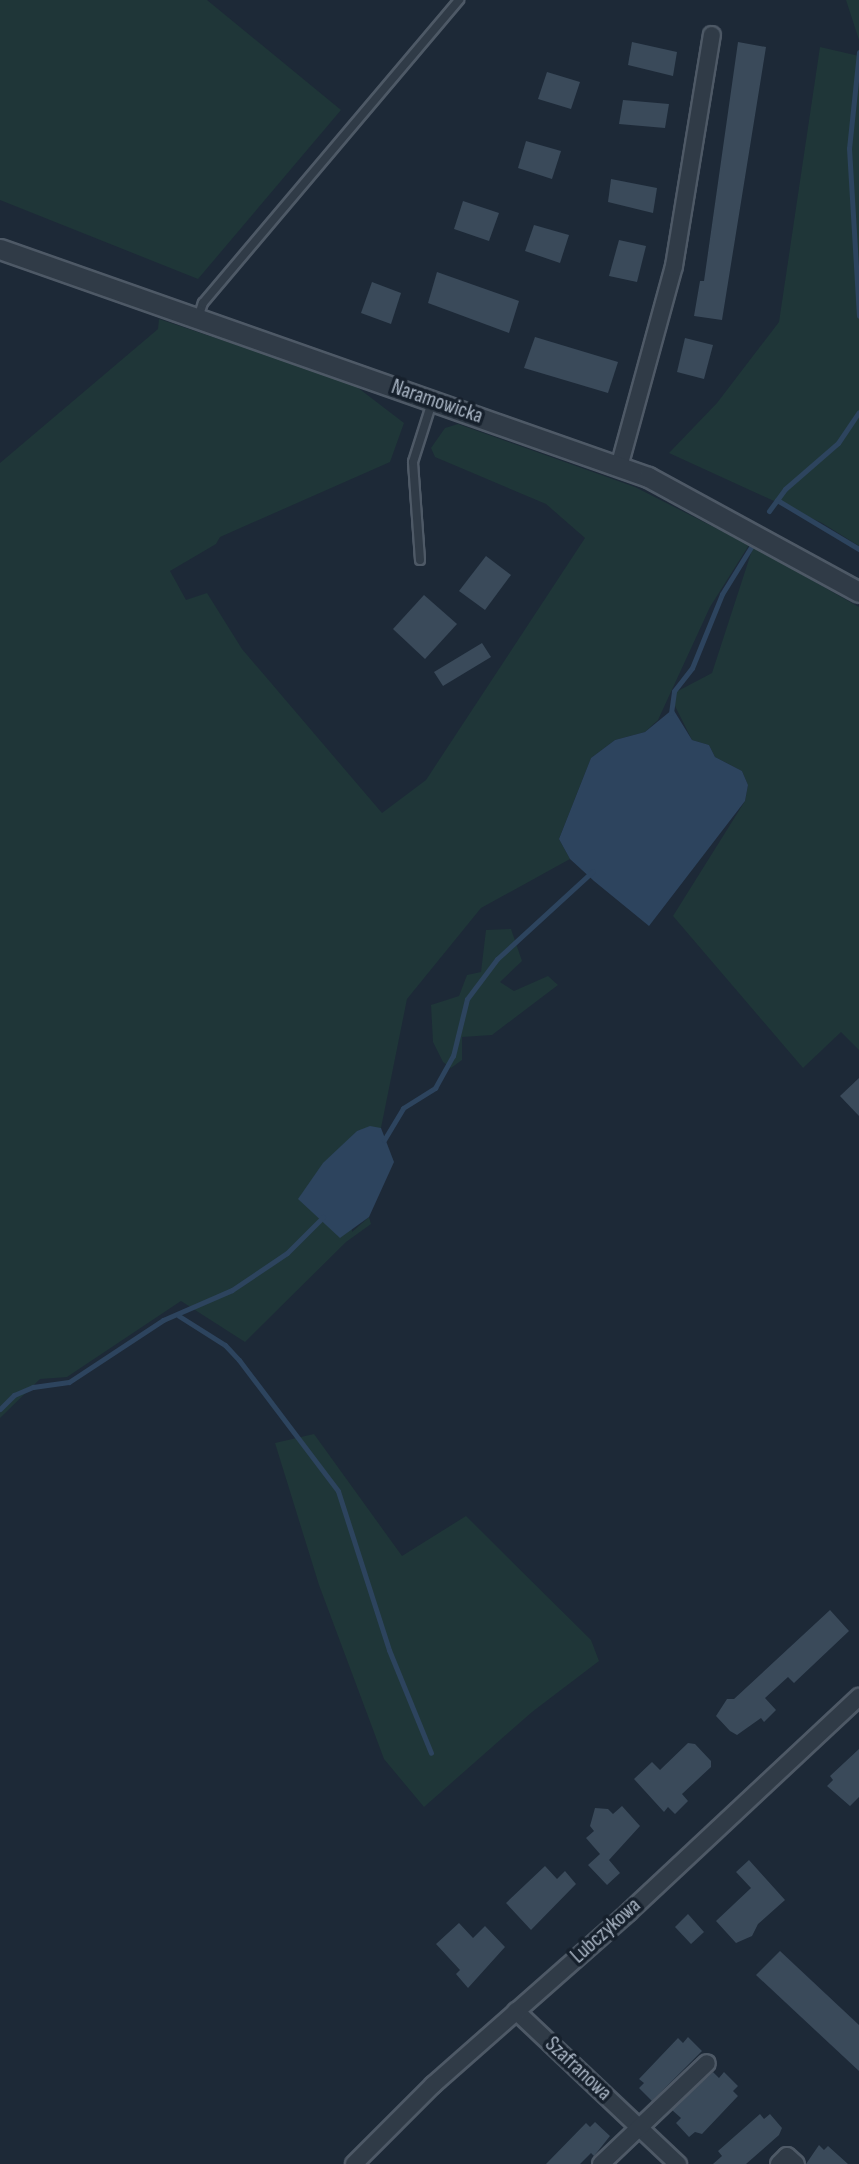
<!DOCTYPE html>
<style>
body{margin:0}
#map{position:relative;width:859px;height:2164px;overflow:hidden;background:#1d2937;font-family:"Sofia Sans Condensed",sans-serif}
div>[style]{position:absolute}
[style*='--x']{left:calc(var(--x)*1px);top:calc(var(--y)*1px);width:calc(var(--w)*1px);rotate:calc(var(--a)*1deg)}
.green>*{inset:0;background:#1f3638}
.water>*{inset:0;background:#2d445e}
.stream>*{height:5px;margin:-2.5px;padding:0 2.5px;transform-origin:2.5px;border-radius:2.5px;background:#2d445e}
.building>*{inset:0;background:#3a4a5a}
.roads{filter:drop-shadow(2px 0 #4e5966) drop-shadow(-2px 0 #4e5966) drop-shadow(0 2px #4e5966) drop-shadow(0 -2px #4e5966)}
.service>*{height:8px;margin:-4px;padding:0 4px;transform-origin:4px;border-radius:4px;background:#303b47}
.minor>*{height:16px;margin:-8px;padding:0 8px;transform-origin:8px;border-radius:8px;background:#303b47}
.tertiary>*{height:19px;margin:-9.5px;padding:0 9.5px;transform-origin:9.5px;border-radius:9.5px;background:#303b47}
span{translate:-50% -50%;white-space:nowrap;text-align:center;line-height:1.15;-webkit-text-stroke:7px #16202c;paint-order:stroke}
.street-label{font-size:21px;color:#aab6c5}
</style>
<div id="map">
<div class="green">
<i style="clip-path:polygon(0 0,207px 0,341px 110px,198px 279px,0 200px)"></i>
<i style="clip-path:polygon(846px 0,859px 0,859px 40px)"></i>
<i style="clip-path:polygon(820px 47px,859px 56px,859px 546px,822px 523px,669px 453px,717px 403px,779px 322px)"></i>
<i style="clip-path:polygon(159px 319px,353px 384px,404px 423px,390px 462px,220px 537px,216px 544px,170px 571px,186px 600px,207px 593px,242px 649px,382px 813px,426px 780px,585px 538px,546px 504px,435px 457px,431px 448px,445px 428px,458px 424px,635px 487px,749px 545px,710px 607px,658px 720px,645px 732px,615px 740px,591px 758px,559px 839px,570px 859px,481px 908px,407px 999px,381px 1128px,357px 1131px,350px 1139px,352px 1232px,369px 1217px,371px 1224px,346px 1242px,245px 1342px,181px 1301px,67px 1377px,40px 1379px,0 1418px,0 463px,158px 329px)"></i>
<i style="clip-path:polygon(753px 547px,859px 607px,859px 1050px,841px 1032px,803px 1068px,673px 916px,745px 801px,748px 785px,742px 771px,715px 757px,709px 745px,692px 740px,674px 704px,676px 692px,712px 673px)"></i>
<i style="clip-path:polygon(511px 929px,522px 961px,500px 982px,514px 991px,548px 976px,558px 985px,492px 1035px,462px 1037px,462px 1060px,451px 1068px,443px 1062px,433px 1042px,431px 1005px,459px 996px,467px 975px,481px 972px,486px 930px)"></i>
<i style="clip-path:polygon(314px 1434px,402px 1556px,466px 1516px,591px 1640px,599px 1661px,532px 1712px,424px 1807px,384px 1759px,319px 1585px,275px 1443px)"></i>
</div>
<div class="water">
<i style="clip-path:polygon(673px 709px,692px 740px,709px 745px,715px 757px,742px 771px,748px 785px,745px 801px,649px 926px,594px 881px,570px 859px,559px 839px,591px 758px,615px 740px,645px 732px)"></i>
<i style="clip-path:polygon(370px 1126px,381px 1128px,394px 1162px,369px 1217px,340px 1238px,298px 1199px,323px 1163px,357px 1131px)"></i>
</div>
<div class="stream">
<i style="--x:859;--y:52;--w:97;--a:95.9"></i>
<i style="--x:849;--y:148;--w:168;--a:86.6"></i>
<i style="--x:777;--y:500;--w:96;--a:30.9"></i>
<i style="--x:769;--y:511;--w:27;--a:-54"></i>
<i style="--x:785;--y:489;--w:70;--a:-41"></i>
<i style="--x:838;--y:443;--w:37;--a:-56"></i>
<i style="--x:671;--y:713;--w:22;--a:-82"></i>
<i style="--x:674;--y:691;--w:29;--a:-52"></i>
<i style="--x:692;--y:668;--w:80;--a:-67.9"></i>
<i style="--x:722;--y:594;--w:55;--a:-58.3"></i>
<i style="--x:384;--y:1140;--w:37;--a:-59"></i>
<i style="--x:403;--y:1108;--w:38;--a:-32"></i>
<i style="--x:435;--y:1088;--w:37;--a:-61"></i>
<i style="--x:453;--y:1056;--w:59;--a:-76.2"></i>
<i style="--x:467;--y:999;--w:50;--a:-53.1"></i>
<i style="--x:497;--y:959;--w:130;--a:-42.5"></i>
<i style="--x:179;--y:1316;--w:54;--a:32.2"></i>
<i style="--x:225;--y:1345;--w:21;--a:47"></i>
<i style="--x:239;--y:1360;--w:164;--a:52.9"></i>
<i style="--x:338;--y:1491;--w:167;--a:72.2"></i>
<i style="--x:389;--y:1650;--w:111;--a:67.8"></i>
<i style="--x:0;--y:1409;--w:20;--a:-45"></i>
<i style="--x:14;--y:1395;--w:21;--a:-23"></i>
<i style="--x:33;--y:1387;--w:36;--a:-8"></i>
<i style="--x:69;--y:1382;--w:113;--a:-33.4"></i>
<i style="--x:163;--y:1320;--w:75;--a:-23.5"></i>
<i style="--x:232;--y:1290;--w:66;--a:-33.9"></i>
<i style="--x:287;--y:1253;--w:51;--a:-45"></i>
</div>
<div class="building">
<i style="clip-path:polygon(632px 42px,677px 52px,673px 76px,628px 65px)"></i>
<i style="clip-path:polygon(738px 42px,766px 47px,722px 320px,694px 316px,700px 281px,704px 281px)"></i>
<i style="clip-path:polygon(547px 72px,580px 82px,571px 109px,538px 99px)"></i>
<i style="clip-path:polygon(623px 100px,669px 104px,665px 128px,619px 124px)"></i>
<i style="clip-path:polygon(526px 141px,561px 151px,552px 179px,518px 168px)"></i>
<i style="clip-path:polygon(611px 179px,657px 188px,653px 213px,608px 202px)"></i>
<i style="clip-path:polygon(463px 201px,499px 213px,489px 241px,454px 229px)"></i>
<i style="clip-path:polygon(534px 225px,569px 235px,560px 263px,525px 251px)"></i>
<i style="clip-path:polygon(619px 240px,646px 246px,637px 282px,609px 276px)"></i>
<i style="clip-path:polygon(437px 272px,519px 301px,509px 333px,428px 303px)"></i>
<i style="clip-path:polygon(372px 282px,401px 293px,391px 324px,361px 313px)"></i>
<i style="clip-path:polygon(535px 337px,618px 362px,608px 393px,524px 368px)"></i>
<i style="clip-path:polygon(685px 338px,713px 345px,704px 379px,677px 372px)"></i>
<i style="clip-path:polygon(486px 556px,511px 575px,485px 610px,459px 591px)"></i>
<i style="clip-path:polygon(424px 595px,457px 624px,425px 659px,393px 629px)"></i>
<i style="clip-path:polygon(482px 643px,491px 657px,443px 686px,434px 672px)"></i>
<i style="clip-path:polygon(859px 1078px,859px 1116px,840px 1096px)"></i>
<i style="clip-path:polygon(830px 1610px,849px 1631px,794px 1683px,788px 1677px,765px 1698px,776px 1710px,764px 1722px,761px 1718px,737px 1735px,730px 1731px,716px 1716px,727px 1699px,734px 1699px)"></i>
<i style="clip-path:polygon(688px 1743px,695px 1744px,711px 1761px,711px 1767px,682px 1794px,688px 1801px,675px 1814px,668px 1807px,664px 1812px,634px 1779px,652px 1762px,660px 1770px)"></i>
<i style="clip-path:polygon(859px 1749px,859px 1797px,850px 1806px,827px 1786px,833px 1780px,830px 1776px)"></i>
<i style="clip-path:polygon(622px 1806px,640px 1826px,609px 1860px,620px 1873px,607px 1885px,588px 1865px,600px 1854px,586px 1838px,594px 1831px,590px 1826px,595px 1808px,608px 1809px,613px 1814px)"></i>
<i style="clip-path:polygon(749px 1860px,785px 1900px,758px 1924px,752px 1936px,736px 1943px,716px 1921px,751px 1888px,736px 1872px)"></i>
<i style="clip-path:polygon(545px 1866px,557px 1879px,565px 1871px,576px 1884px,531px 1930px,506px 1903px)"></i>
<i style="clip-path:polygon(688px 1914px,704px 1932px,691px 1944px,675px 1927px)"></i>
<i style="clip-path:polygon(459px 1923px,473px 1938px,485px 1926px,505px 1947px,468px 1988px,456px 1974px,460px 1970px,436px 1944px)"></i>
<i style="clip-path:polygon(780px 1951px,859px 2025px,859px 2071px,756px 1975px)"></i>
<i style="clip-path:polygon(688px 2037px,702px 2051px,652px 2101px,639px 2088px,644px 2083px,639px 2079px,678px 2038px,683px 2043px)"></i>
<i style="clip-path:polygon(713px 2072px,719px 2078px,724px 2072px,738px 2086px,733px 2091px,738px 2096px,702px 2134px,695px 2132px,689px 2137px,676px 2123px,681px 2118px,672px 2110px)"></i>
<i style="clip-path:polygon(760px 2114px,764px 2119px,770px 2114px,782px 2128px,779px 2135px,746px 2164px,713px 2164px,722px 2156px,718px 2151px)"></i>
<i style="clip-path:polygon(595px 2122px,610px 2136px,594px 2156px,591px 2153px,580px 2164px,546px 2164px,586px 2123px,590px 2127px)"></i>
<i style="clip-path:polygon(819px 2145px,824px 2150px,828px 2146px,848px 2164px,806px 2164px)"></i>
</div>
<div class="roads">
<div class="service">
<i style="--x:198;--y:318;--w:16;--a:-72"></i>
<i style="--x:203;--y:303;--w:397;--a:-49.8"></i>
<i style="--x:420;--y:560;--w:98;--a:-94.1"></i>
<i style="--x:413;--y:462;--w:63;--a:-72.4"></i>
</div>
<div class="minor">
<i style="--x:619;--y:467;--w:208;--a:-74.7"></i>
<i style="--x:674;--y:266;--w:234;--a:-80.7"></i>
<i style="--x:516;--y:2011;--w:223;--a:43.4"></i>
<i style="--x:354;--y:2164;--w:112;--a:-45"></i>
<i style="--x:433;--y:2085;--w:261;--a:-41.4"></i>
<i style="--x:629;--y:1912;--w:315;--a:-43.1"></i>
<i style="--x:601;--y:2164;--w:146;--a:-43.6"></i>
<i style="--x:779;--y:2164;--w:11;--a:-45"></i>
<i style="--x:787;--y:2156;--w:12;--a:42"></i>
</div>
<div class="tertiary">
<i style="--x:0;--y:249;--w:687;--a:19.38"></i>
<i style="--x:648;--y:477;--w:240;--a:28.6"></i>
</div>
</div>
<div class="street-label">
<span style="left:437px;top:402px;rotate:19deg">Naramowicka</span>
<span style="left:606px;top:1931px;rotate:-42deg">Lubczykowa</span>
<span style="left:578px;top:2069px;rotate:43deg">Szafranowa</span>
</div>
</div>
